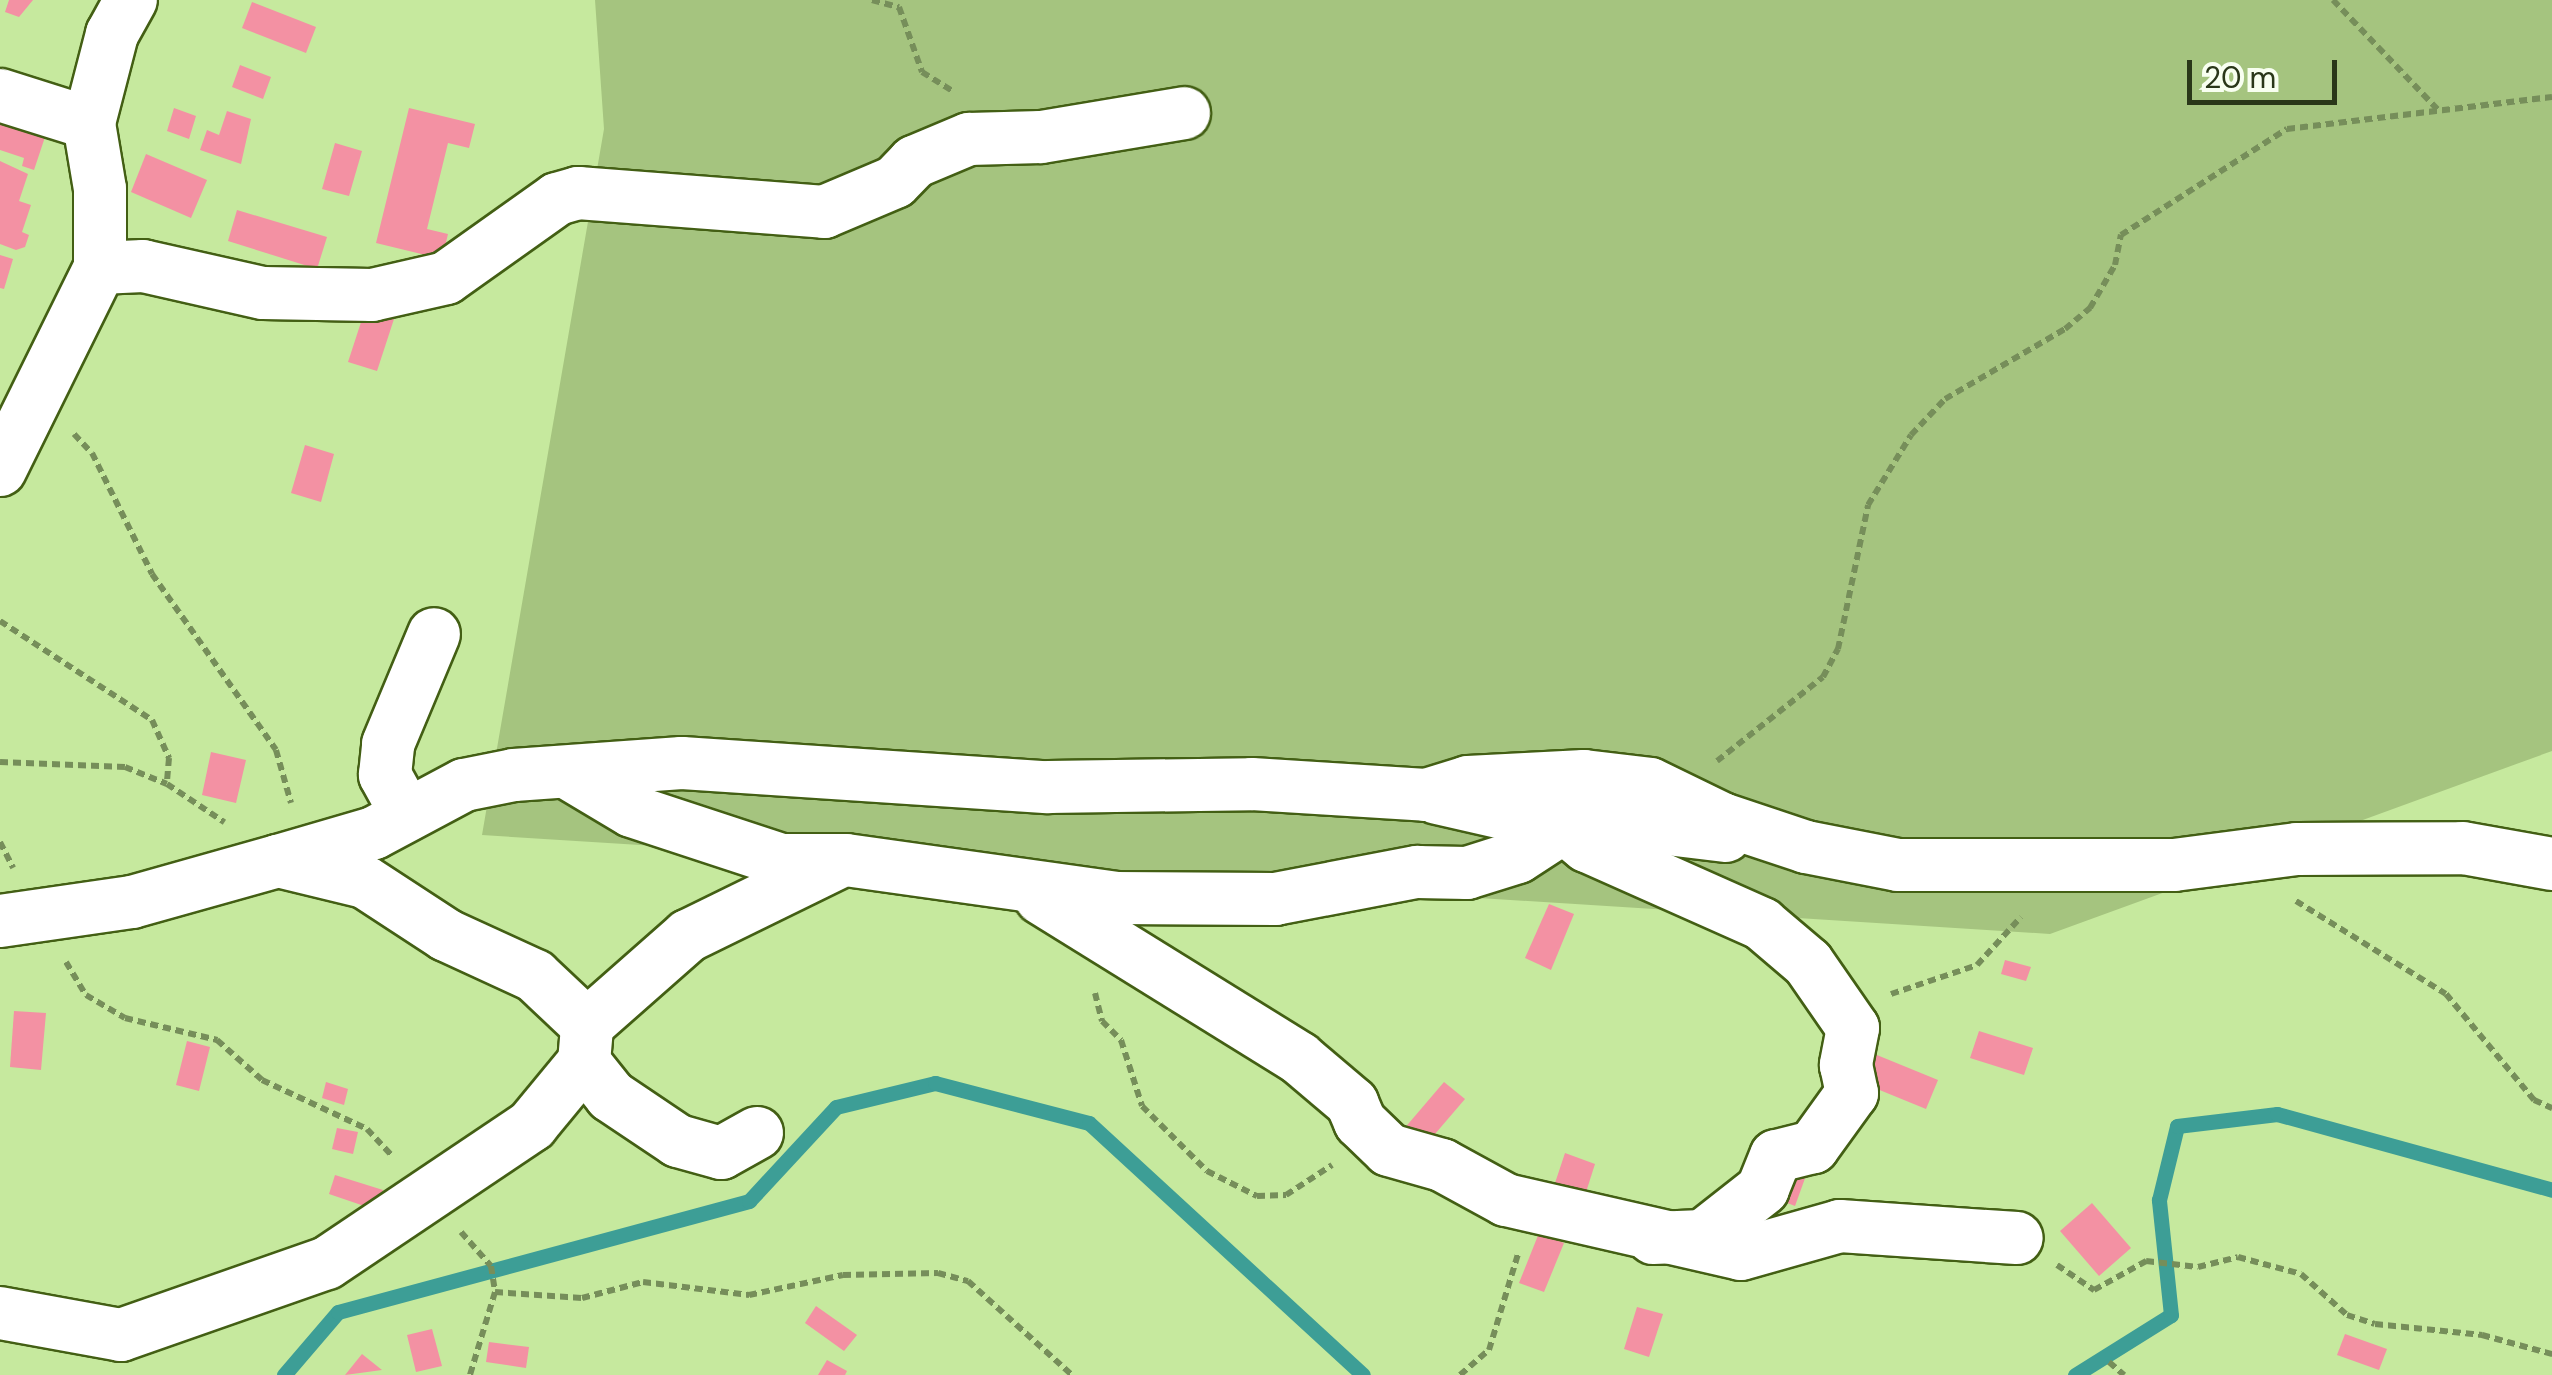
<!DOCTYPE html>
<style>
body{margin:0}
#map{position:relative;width:2552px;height:1375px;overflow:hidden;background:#c6e99e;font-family:"DM Sans",sans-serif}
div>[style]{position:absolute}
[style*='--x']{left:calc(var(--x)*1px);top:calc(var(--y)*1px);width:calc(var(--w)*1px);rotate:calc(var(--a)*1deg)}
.green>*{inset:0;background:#a5c47f}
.stream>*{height:15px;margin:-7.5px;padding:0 7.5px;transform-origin:7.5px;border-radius:7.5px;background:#3d9e96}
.building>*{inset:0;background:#f391a3}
.path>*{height:6px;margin-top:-3px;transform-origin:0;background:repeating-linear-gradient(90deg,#768e5a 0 8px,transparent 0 13px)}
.roads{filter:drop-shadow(2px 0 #435f14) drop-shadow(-2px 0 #435f14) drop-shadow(0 2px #435f14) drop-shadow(0 -2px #435f14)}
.minor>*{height:52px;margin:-26px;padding:0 26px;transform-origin:26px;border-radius:26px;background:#fff}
span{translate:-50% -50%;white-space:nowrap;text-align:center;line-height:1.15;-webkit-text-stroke:8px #f8fff0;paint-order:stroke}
.scale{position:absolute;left:2187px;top:60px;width:150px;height:45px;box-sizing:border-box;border:5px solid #2a3719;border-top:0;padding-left:12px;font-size:30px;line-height:35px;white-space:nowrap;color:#2a3719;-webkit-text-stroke:8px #f8fff0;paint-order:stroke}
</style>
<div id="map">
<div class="green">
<i style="clip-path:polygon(595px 0,2552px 0,2552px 751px,2050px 934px,482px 835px,604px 129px)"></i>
</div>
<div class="stream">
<i style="--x:284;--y:1375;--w:83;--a:-49.4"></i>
<i style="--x:338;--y:1312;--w:426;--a:-15.1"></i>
<i style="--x:749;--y:1201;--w:128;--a:-47.2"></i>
<i style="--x:836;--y:1107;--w:102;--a:-13.6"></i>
<i style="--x:935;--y:1083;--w:159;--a:14.6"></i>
<i style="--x:1089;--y:1123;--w:372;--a:42.6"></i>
<i style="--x:2075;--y:1375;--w:113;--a:-32"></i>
<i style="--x:2171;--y:1315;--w:116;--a:-96"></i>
<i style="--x:2159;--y:1200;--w:76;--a:-76.3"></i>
<i style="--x:2177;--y:1126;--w:101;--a:-6.8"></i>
<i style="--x:2277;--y:1114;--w:285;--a:15.4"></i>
</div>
<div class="building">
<i style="clip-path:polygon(9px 0,33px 0,19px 17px,5px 12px)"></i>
<i style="clip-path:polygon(252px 2px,316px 27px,306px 53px,242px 28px)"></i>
<i style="clip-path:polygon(240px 65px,271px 77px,263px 99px,232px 87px)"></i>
<i style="clip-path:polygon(174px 108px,196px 116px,189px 139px,167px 131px)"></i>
<i style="clip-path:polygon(409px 108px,475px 124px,469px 148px,448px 143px,427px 229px,448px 234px,442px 259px,376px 243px)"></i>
<i style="clip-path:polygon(227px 111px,251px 119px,241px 164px,200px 150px,207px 130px,219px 135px)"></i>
<i style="clip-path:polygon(0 122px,45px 137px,34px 170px,22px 166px,24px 158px,0 150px)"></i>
<i style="clip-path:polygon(335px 143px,362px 151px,349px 196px,322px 189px)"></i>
<i style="clip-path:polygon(146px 154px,207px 180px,191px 218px,131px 192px)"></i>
<i style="clip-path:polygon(0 161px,28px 174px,19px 201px,31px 205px,22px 232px,29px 235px,25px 247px,16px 250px,0 244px)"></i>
<i style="clip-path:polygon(237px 210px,327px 237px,317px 269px,228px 241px)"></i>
<i style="clip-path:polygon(0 255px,13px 259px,4px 289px,0 288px)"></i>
<i style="clip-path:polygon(365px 310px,394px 319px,377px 371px,348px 362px)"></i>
<i style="clip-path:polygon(305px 445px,334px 454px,321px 502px,291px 493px)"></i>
<i style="clip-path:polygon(211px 752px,246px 760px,236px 803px,202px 795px)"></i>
<i style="clip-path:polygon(1549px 904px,1574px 914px,1551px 970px,1525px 958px)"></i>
<i style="clip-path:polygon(2005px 960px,2031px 967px,2026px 981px,2001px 974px)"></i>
<i style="clip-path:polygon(14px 1011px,46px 1013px,41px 1070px,10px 1067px)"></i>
<i style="clip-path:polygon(1979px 1031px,2033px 1048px,2024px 1075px,1970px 1058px)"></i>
<i style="clip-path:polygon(187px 1041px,210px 1047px,199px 1091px,176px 1085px)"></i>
<i style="clip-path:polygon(1872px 1053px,1938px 1080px,1926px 1109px,1860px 1082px)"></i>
<i style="clip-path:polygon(326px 1082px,348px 1089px,344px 1105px,322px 1098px)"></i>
<i style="clip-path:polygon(1444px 1082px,1465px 1099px,1423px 1148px,1403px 1130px)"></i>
<i style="clip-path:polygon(337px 1128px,358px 1132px,353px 1154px,332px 1149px)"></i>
<i style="clip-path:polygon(1565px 1153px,1595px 1164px,1579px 1214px,1548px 1204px)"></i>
<i style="clip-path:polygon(1784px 1161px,1808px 1170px,1795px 1206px,1772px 1197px)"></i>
<i style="clip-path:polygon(335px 1175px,383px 1190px,376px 1210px,329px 1194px)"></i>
<i style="clip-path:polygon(2092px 1203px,2131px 1248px,2099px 1276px,2060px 1231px)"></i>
<i style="clip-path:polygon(1539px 1233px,1564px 1243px,1544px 1292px,1519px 1283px)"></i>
<i style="clip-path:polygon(816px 1306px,857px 1335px,844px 1351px,805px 1323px)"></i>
<i style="clip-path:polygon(1637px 1307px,1663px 1314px,1649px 1357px,1624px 1349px)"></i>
<i style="clip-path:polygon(432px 1329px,442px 1366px,416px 1372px,407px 1335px)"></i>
<i style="clip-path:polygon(2345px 1334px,2387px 1349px,2379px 1370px,2337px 1355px)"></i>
<i style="clip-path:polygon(489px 1342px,529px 1347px,526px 1368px,486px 1362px)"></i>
<i style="clip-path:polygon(362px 1354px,382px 1370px,345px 1375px)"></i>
<i style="clip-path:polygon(827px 1360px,847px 1371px,845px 1375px,818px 1375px)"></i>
</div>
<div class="path">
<i style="--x:872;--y:0;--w:28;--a:15"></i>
<i style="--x:899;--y:7;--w:69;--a:70.5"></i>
<i style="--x:922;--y:72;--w:36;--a:32"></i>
<i style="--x:2333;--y:0;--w:152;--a:46.3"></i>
<i style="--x:74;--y:434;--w:26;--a:47"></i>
<i style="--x:92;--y:453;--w:135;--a:63.6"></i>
<i style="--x:152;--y:574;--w:215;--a:54.8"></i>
<i style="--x:276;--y:750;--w:55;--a:74.2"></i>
<i style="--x:0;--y:621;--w:181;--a:33.1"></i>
<i style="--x:152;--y:720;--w:42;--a:65.9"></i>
<i style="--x:169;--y:758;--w:25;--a:95"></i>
<i style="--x:1717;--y:761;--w:135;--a:-38.4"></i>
<i style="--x:1823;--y:677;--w:32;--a:-62"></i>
<i style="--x:1838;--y:649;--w:147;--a:-78.2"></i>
<i style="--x:1868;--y:505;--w:82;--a:-58.4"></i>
<i style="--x:1911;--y:435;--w:50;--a:-46.6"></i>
<i style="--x:1945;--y:399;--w:139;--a:-30.3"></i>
<i style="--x:2065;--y:329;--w:33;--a:-40"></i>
<i style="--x:2090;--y:308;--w:50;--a:-59.8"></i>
<i style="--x:2115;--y:265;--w:31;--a:-79"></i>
<i style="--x:2121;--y:235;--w:197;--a:-32.6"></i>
<i style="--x:2287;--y:129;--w:267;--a:-6.9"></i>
<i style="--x:0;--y:762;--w:125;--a:2.3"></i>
<i style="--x:125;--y:767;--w:45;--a:22"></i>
<i style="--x:167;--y:784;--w:69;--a:33.7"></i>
<i style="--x:0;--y:842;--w:29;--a:63"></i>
<i style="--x:2296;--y:901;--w:176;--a:31.8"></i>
<i style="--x:2446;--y:994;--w:138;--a:50.3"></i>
<i style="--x:2534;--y:1100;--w:20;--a:24"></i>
<i style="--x:66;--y:962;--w:39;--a:59"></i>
<i style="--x:86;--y:995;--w:45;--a:30.5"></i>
<i style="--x:125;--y:1018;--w:95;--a:13.4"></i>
<i style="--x:217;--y:1040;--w:60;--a:41.6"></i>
<i style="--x:262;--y:1080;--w:116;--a:25"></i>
<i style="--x:367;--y:1129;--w:37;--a:47"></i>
<i style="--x:1095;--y:993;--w:29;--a:76"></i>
<i style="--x:1102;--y:1021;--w:27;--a:45"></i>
<i style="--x:1121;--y:1040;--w:69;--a:72.3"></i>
<i style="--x:1142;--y:1106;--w:92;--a:45"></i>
<i style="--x:1207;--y:1171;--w:56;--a:26.6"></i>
<i style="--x:1257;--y:1196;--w:29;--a:-2"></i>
<i style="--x:1286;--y:1195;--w:55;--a:-33.1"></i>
<i style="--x:1891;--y:994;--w:91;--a:-18.6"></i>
<i style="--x:1977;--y:965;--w:65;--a:-47.5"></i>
<i style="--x:461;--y:1232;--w:45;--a:48.6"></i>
<i style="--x:491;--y:1266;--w:26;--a:81"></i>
<i style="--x:495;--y:1292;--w:87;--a:106.8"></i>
<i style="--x:2057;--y:1265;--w:45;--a:34"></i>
<i style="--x:2094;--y:1290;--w:60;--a:-29.1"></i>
<i style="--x:2146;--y:1261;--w:52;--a:6.6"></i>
<i style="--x:2198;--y:1267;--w:41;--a:-14"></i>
<i style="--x:2238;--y:1257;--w:65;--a:15.1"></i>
<i style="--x:2301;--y:1274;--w:62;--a:41.7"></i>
<i style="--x:2347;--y:1315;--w:29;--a:18"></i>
<i style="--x:2375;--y:1324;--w:108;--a:5.9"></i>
<i style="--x:2482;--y:1335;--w:73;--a:15.2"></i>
<i style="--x:495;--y:1292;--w:87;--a:3.9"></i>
<i style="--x:582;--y:1298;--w:63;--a:-14.7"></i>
<i style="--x:643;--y:1282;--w:107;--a:7"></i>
<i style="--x:749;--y:1295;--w:96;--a:-12"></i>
<i style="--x:843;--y:1275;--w:95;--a:-1.2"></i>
<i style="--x:938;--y:1273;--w:31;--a:15"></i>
<i style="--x:968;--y:1281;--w:140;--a:42.1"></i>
<i style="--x:2109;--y:1362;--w:20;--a:41"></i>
<i style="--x:1460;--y:1375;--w:38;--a:-41"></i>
<i style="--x:1489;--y:1350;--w:100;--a:-73.2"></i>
</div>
<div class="roads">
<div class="minor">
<i style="--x:0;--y:95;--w:93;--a:17.5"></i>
<i style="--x:100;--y:268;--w:43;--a:-2.7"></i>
<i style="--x:143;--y:266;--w:123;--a:12.7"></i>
<i style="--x:263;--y:293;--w:109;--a:1.1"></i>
<i style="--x:372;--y:295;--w:76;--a:-12.9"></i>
<i style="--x:446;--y:278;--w:136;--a:-35.4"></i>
<i style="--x:557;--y:199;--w:22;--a:-16"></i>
<i style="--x:578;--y:193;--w:247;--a:4.4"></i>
<i style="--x:824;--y:212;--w:77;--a:-22.9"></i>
<i style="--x:895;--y:182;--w:28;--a:-46"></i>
<i style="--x:914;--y:162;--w:60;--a:-22.7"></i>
<i style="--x:969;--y:139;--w:72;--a:-1.6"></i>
<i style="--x:1041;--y:137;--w:145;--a:-9.5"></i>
<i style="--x:0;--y:470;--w:225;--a:-63.7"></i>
<i style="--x:100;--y:268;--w:79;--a:-90"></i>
<i style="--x:100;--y:189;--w:67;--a:-99.5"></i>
<i style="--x:89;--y:123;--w:92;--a:-75.5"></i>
<i style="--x:112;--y:34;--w:39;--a:-61"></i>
<i style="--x:568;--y:773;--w:74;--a:30.7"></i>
<i style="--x:632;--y:811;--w:157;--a:18.2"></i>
<i style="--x:781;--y:860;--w:65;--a:0"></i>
<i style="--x:846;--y:860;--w:272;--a:8"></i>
<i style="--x:1115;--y:898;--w:160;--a:0.4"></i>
<i style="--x:1275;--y:899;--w:145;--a:-10.8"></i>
<i style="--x:1417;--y:872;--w:50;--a:1.1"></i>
<i style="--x:1467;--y:873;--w:53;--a:-17.4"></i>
<i style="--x:1518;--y:857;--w:55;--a:-33.1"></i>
<i style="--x:1564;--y:827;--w:30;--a:40"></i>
<i style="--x:1587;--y:846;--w:192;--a:24"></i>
<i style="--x:1762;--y:924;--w:60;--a:40.3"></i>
<i style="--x:1808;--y:963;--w:79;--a:55.3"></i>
<i style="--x:1853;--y:1028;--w:38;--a:101"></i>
<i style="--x:1846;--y:1065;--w:29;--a:78"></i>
<i style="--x:1852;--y:1093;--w:67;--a:125.8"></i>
<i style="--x:1813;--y:1147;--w:38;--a:166"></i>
<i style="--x:1776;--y:1156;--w:35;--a:112"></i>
<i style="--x:1763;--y:1189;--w:76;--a:141.9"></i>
<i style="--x:1703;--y:1236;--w:50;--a:177.7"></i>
<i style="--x:1437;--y:798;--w:130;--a:12.9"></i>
<i style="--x:1564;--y:827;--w:87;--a:0"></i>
<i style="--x:1651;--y:827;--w:75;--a:6.9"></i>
<i style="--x:407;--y:815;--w:46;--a:-118.8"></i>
<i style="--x:385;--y:775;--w:31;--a:-84"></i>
<i style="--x:388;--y:744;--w:119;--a:-67.3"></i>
<i style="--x:278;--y:861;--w:89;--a:13.6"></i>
<i style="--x:365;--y:882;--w:97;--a:33.2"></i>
<i style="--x:446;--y:935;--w:98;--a:24.7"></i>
<i style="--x:535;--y:976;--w:71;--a:43.3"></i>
<i style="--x:1041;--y:898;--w:304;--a:31.8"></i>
<i style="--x:1299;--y:1058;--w:70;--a:40.3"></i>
<i style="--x:1352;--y:1103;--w:21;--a:67"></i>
<i style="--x:1360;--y:1122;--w:40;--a:44"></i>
<i style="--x:1389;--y:1150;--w:55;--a:15.8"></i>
<i style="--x:1442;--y:1165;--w:73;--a:28.7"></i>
<i style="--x:1506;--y:1200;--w:241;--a:12.9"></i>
<i style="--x:1741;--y:1254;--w:103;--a:-15.8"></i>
<i style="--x:1840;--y:1226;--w:177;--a:3.9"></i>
<i style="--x:0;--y:921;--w:133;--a:-8.2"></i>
<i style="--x:132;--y:902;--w:152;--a:-15.7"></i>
<i style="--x:278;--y:861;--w:100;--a:-16.3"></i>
<i style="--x:374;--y:833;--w:102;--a:-28.1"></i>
<i style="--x:464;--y:785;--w:51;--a:-11.3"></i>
<i style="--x:514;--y:775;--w:168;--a:-4.1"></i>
<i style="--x:682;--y:763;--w:367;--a:3.8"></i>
<i style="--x:1048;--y:787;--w:204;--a:-0.8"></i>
<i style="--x:1252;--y:784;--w:174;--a:3.6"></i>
<i style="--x:1426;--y:795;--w:44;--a:-17.2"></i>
<i style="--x:1468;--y:782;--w:116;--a:-3"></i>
<i style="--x:1584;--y:776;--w:66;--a:6.9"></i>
<i style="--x:1650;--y:784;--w:80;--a:25.9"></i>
<i style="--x:1722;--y:819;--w:89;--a:18.4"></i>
<i style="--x:1806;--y:847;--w:94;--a:11.1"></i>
<i style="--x:1898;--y:865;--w:276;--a:0"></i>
<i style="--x:2174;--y:865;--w:124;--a:-7.4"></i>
<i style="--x:2297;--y:849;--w:166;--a:-0.3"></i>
<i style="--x:2463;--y:848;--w:90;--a:10.2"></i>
<i style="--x:757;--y:1133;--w:41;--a:150.9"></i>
<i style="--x:721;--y:1153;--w:45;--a:-164.4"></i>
<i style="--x:678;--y:1141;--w:81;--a:-146.1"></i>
<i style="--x:611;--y:1096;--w:43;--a:-128.5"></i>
<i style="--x:584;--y:1062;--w:37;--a:-85"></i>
<i style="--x:587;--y:1025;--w:135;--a:-41.4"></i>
<i style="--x:688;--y:936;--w:164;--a:-26.1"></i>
<i style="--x:0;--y:1313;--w:123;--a:10.3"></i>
<i style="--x:121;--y:1335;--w:218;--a:-19.3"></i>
<i style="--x:327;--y:1263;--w:247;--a:-33.9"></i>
<i style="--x:532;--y:1125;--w:82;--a:-50.5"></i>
</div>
</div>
<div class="scale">20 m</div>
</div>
